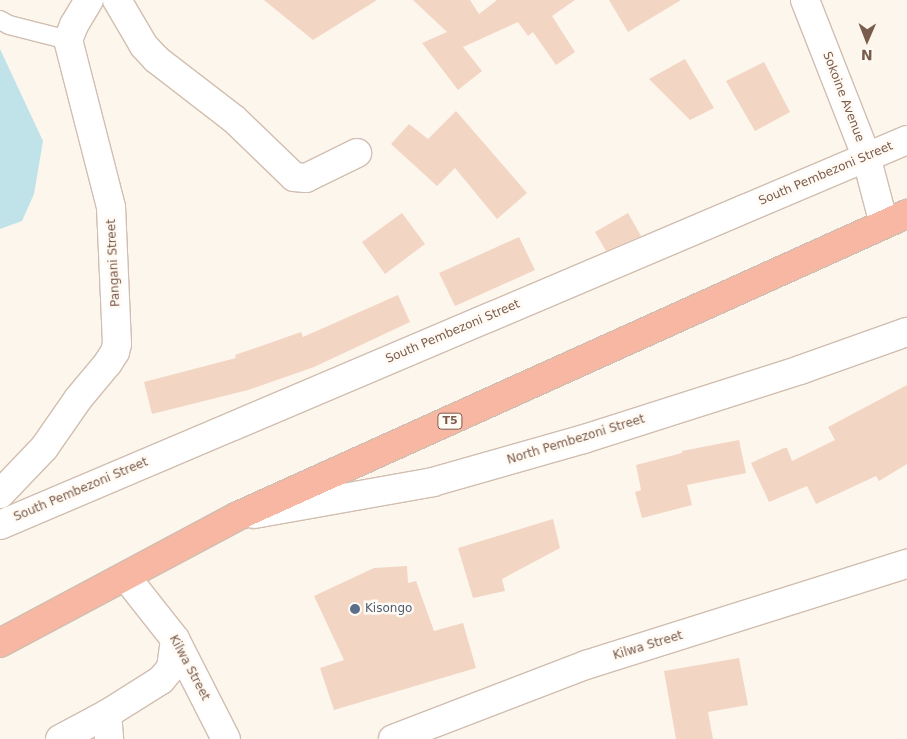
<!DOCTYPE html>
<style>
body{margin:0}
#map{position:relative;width:907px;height:739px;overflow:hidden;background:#fdf6ec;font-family:"DejaVu Sans",sans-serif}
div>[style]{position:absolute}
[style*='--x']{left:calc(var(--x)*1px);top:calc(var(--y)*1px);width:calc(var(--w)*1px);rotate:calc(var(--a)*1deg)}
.water>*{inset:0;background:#bfe3e8}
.building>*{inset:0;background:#f3d5c3}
.roads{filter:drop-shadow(1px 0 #d1beb0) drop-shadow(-1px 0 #d1beb0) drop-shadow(0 1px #d1beb0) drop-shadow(0 -1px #d1beb0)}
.lane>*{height:18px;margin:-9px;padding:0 9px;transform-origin:9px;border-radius:9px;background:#fff}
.street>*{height:28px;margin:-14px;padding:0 14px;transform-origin:14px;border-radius:14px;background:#fff}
.highway>*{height:28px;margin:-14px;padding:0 14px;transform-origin:14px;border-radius:14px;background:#f7b7a3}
.dots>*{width:14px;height:14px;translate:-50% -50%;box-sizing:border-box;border:2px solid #fffaf3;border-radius:50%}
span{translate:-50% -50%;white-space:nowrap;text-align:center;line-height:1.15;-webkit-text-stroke:5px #fffaf3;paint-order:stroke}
.shield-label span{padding:1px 4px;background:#fffaf3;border:1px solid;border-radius:4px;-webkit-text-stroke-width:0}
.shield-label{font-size:11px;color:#7a5c4d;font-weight:700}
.street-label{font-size:12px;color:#7a5c4d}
.service-label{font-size:12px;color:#4e5e75}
.left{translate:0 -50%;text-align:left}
.north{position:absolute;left:842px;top:15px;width:50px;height:50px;-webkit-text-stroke:4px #fffaf3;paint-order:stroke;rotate:181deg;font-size:14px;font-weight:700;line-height:20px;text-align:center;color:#7a5c4d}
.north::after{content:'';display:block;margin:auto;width:18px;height:22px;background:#7a5c4d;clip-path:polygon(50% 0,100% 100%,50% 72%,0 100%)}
</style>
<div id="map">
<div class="water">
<i style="clip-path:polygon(0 49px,43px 141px,34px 194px,22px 221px,0 229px)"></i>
</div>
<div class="building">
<i style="clip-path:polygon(264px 0,377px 0,313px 40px)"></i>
<i style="clip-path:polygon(413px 0,470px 0,479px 14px,497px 0,575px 0,552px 16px,575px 52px,556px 65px,533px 32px,528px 36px,518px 22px,463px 47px,482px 71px,458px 90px,422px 43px,447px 32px)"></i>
<i style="clip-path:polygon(609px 0,681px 0,628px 32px)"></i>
<i style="clip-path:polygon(685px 59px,714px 108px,690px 120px,649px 79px)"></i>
<i style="clip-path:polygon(764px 62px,790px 112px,755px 131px,726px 81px)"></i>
<i style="clip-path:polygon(456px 111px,527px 193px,497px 219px,455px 168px,437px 186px,391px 144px,409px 124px,428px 139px)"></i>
<i style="clip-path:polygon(402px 213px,425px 244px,385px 274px,362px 242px)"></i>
<i style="clip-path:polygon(628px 213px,641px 236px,606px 251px,595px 232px)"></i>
<i style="clip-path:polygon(519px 237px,535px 270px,455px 306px,439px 273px)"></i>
<i style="clip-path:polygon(398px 295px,410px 322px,314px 367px,248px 390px,152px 414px,144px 382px,236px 358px,235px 355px,301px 332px,303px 337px)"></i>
<i style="clip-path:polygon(907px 385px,907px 464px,879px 481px,876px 476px,816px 504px,807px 486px,769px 502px,751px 463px,784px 448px,787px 448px,792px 461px,835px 440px,828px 427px)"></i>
<i style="clip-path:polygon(739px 440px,746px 473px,687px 485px,692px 505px,642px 518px,635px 492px,641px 490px,636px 465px,682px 453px,682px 451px)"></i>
<i style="clip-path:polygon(553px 519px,560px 548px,502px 579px,505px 591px,473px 598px,458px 548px)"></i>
<i style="clip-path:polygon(407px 566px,408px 583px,416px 581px,434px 631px,463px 623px,476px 668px,334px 710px,320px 668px,344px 660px,314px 596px,374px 568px)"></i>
<i style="clip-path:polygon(739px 658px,748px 705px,708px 712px,713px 739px,676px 739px,664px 671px)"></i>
</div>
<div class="roads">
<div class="lane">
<i style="--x:0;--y:20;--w:10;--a:29"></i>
<i style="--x:9;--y:25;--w:61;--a:14.3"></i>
</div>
<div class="street">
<i style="--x:117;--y:0;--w:53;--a:59.6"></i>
<i style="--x:144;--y:46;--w:18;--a:47"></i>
<i style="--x:156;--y:59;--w:98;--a:37.6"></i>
<i style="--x:234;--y:119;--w:83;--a:44"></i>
<i style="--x:294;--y:177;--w:12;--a:5"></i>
<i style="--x:306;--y:178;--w:57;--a:-26.1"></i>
<i style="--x:805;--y:0;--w:168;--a:68.6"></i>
<i style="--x:866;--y:156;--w:70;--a:75.2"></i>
<i style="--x:0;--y:494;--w:64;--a:-46.3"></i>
<i style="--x:44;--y:448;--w:60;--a:-55.2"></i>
<i style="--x:78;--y:399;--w:47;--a:-50.2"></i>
<i style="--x:108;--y:363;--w:13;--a:-58"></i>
<i style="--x:115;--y:352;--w:8;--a:-76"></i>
<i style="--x:117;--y:344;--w:137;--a:-92.5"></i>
<i style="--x:111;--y:207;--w:172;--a:-104.4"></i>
<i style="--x:68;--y:40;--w:16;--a:-68"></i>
<i style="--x:74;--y:25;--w:29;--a:-59"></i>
<i style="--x:254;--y:514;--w:182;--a:-10.1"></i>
<i style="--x:433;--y:482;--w:157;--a:-15.9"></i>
<i style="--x:584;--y:439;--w:227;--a:-17.7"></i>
<i style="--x:800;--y:370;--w:114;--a:-19.6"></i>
<i style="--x:0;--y:525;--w:985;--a:-23"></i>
<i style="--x:126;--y:577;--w:79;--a:51.7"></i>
<i style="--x:175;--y:639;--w:112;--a:63"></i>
<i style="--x:107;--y:714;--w:25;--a:85"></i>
<i style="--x:60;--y:739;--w:53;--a:-28"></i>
<i style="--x:107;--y:714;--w:64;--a:-32.2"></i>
<i style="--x:161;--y:680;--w:16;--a:-50"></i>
<i style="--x:171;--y:668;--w:29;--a:-82"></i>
<i style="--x:393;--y:739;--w:207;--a:-21"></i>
<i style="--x:586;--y:665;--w:337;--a:-17.5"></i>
</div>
<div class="highway">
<i style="--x:0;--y:643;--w:270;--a:-28.1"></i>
<i style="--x:238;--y:516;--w:734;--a:-24.3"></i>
</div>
</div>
<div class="dots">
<i style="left:355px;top:609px;background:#5c6f8a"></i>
</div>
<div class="shield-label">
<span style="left:450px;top:421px">T5</span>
</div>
<div class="street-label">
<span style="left:843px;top:97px;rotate:69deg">Sokoine Avenue</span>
<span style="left:826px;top:174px;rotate:-23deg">South Pembezoni Street</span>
<span style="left:114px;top:263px;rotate:-93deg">Pangani Street</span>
<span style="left:453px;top:332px;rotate:-23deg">South Pembezoni Street</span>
<span style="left:576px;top:440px;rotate:-17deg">North Pembezoni Street</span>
<span style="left:81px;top:490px;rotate:-23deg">South Pembezoni Street</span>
<span style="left:648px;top:646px;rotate:-17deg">Kilwa Street</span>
<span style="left:189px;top:668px;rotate:62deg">Kilwa Street</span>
</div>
<div class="service-label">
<span class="left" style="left:365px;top:609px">Kisongo</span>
</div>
<div class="north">N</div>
</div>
